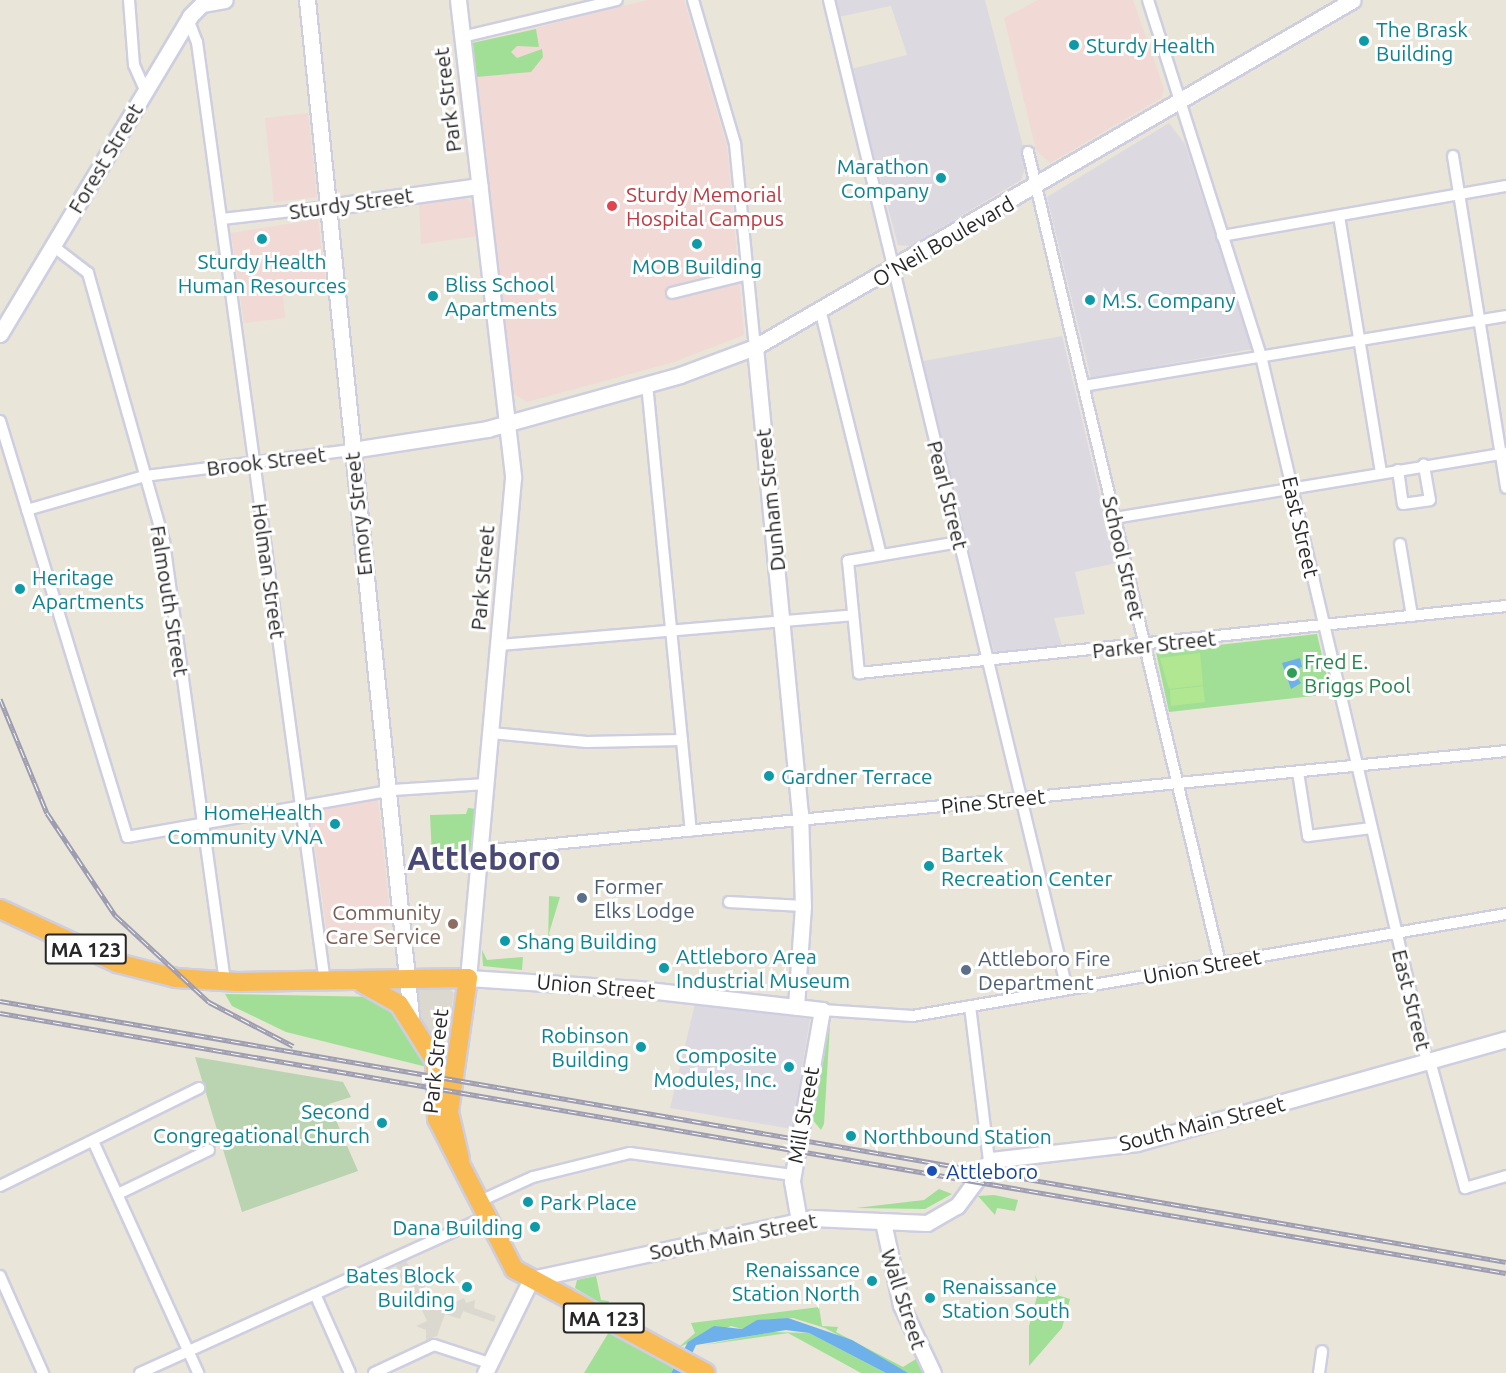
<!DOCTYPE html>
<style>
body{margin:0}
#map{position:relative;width:1506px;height:1373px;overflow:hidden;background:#e9e5d8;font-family:Ubuntu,sans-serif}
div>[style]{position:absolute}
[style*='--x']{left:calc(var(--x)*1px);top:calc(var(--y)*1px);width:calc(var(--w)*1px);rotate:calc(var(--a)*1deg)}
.industrial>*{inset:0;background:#ddd9e1}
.medical>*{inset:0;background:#f1d9d5}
.green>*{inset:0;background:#a0df95}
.cemetery>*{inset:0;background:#bad3b0}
.pitch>*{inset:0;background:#b2e791}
.plaza>*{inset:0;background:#dad8cf}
.water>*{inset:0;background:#6db0ea}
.roads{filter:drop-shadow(2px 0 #cecee0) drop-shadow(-2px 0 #cecee0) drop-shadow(0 2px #cecee0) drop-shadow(0 -2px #cecee0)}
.street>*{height:10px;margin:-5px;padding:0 5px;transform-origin:5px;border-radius:5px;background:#fff}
.secondary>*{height:15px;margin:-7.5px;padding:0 7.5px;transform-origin:7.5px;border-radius:7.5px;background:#fff}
.highway>*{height:18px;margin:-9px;padding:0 9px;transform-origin:9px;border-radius:9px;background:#f9bb54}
.rail>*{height:5px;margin-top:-2.5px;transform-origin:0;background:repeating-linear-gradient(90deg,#fff 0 9px,#9d9cb1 0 18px);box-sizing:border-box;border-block:2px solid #9d9cb1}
.dots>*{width:16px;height:16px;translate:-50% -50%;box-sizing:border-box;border:3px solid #fff;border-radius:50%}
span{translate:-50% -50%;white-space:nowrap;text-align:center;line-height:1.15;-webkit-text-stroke:6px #fff;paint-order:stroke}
.shield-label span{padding:2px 4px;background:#fff;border:2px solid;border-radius:4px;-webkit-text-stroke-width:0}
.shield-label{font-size:20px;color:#272727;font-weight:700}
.culture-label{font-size:21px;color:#0d838f}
.left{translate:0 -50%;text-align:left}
.right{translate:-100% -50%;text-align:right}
.street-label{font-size:21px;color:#272727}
.health-label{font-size:21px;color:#be3a42}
.leisure-label{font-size:21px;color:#27864d}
.service-label{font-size:21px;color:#4e5e75}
.education-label{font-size:21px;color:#785e54}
.transit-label{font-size:21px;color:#164399}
.town-label{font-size:33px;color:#4a4975;font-weight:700}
</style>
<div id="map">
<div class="industrial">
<i style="clip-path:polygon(834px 0,985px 0,1027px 162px,1021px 180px,910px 246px,898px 245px,851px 69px,907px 55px,891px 6px,838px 17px)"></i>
<i style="clip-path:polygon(1169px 123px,1185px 144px,1252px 349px,1091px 378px,1047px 197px)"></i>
<i style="clip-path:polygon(1062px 336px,1116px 563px,1075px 572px,1085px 614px,1054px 618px,1062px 646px,994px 652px,923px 361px)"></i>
<i style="clip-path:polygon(695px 1004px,810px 1019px,792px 1129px,670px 1108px)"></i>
</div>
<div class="medical">
<i style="clip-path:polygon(647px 0,684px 0,727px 146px,744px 335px,674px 362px,527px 402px,513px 393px,472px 44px)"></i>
<i style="clip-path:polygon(1038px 0,1133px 0,1164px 89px,1161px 98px,1050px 163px,1036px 150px,1004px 18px)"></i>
<i style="clip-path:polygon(308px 113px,317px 197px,274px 202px,265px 118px)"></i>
<i style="clip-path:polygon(463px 196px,474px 205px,478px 236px,421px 244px,419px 201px)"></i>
<i style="clip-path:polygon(318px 219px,327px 292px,283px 296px,285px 318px,244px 323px,231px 233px)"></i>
<i style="clip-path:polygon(378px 800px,391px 924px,328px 940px,310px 811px)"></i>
</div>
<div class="green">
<i style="clip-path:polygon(536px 29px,539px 47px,517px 46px,511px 52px,517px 58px,542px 49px,543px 57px,531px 72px,476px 77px,472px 43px)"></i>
<i style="clip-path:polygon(1317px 634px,1331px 694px,1169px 712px,1156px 652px)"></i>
<i style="clip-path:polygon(468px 808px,477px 809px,472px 850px,458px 858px,432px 856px,430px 815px,466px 814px)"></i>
<i style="clip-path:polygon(549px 896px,560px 897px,549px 933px,554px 952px,548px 952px)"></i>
<i style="clip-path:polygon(482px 950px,487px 960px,523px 957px,522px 970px,483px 966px)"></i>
<i style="clip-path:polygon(225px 994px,378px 997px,388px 1003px,427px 1067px,286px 1032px,232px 1006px)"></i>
<i style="clip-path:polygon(830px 1024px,824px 1124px,821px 1130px,812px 1119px)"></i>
<i style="clip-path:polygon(939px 1189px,952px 1194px,925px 1209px,856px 1208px,924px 1200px)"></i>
<i style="clip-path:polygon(994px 1195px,1018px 1200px,1015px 1211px,997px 1208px,995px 1215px,978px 1196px)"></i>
<i style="clip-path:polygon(1035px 1275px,1041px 1290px,1070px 1299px,1062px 1328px,1029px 1366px,1029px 1326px,1038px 1293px)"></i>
<i style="clip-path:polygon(596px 1276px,601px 1300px,609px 1301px,607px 1307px,575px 1288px,577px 1280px)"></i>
<i style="clip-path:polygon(819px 1307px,822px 1326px,838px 1327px,836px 1332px,903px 1367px,916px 1359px,924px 1373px,908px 1373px,825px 1328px,793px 1318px,764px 1320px,742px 1329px,731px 1326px,679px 1347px,695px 1333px,691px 1323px)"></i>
<i style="clip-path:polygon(609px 1332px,674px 1367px,671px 1373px,584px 1373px)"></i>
<i style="clip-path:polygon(772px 1332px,809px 1333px,886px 1373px,861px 1373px,788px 1333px,704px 1345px)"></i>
</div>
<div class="cemetery">
<i style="clip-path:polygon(195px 1057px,343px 1082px,351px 1097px,329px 1104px,358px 1171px,242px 1212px)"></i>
</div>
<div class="pitch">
<i style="clip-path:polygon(1200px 653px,1203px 685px,1169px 689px,1160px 658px)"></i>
<i style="clip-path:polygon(1203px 686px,1205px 702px,1171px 706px,1170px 690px)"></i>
</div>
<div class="plaza">
<i style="clip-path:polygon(414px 988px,447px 987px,454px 993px,448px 1030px,441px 1037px,428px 1036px,417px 1019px)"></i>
<i style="clip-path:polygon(406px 1261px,416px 1278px,421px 1276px,436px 1311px,464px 1298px,466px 1303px,475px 1300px,474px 1308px,496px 1316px,494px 1322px,463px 1311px,460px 1319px,445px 1314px,437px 1336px,426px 1340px,426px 1330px,416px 1326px,427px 1321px,408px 1281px,399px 1283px,396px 1278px,400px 1275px,396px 1266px)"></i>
</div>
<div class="water">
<i style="clip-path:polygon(1300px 658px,1302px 667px,1292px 670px,1301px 683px,1291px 689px,1282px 663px)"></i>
<i style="clip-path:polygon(788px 1318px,852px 1340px,908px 1373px,886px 1373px,809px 1333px,786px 1330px,696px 1345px,683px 1373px,671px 1373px,688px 1342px,714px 1326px,742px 1329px,757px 1320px)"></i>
</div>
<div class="roads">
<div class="street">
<i style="--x:129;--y:0;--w:65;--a:85.6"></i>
<i style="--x:134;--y:65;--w:27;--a:66"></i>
<i style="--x:693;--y:0;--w:150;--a:73.7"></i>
<i style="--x:735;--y:144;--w:204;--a:84.4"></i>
<i style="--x:829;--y:0;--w:1017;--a:76.47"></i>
<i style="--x:1148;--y:0;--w:374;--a:72.4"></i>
<i style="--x:1261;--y:356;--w:725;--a:76.77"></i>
<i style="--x:188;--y:19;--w:25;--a:69"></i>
<i style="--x:197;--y:42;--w:949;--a:82.25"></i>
<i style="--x:462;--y:37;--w:159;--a:-13.4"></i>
<i style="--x:1028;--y:152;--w:833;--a:76.68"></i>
<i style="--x:1453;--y:156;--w:336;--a:80.9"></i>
<i style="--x:1339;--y:216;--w:260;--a:80.7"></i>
<i style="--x:222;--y:219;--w:107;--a:-6.5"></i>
<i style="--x:1222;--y:236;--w:288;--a:-10"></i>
<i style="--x:53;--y:246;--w:44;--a:37.6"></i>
<i style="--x:88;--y:273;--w:280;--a:74.2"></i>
<i style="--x:164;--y:542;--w:444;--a:82.1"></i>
<i style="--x:672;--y:293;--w:78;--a:-14"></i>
<i style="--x:821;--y:313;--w:249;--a:76.1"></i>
<i style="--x:647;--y:384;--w:449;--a:84.4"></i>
<i style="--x:1083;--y:386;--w:429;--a:-9.4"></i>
<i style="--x:0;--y:421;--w:435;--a:73"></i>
<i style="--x:127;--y:837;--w:270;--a:-10"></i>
<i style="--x:393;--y:790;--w:93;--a:-3.7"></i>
<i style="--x:1398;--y:470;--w:34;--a:82"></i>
<i style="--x:1403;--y:504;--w:27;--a:-8"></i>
<i style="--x:1430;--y:500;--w:36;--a:-100"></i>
<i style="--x:27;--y:510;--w:123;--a:-16.1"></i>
<i style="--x:145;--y:476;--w:209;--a:-7.2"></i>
<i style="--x:1114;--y:518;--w:397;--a:-9.4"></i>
<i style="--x:959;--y:542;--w:113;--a:170.3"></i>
<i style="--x:848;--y:561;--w:113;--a:84.4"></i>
<i style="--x:859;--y:673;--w:650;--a:-5.91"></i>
<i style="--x:1400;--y:544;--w:73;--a:80.5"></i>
<i style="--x:499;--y:645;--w:355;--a:-4.8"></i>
<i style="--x:491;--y:733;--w:96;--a:5.4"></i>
<i style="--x:587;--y:742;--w:95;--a:-1.2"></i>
<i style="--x:1298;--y:772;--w:65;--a:81.1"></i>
<i style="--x:1308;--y:836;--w:64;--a:-7.2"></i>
<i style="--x:481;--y:851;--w:1030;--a:-5.57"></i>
<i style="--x:729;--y:902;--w:74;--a:3.1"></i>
<i style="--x:970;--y:1006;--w:156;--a:83"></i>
<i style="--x:822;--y:1010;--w:91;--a:3.8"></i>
<i style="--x:913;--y:1016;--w:602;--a:-9.76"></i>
<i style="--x:1430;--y:1061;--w:132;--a:74.6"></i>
<i style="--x:1465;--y:1188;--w:43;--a:-16.3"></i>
<i style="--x:93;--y:1141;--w:255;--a:65.6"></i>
<i style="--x:0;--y:1186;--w:222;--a:-26.2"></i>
<i style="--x:118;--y:1194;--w:101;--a:-25.8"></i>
<i style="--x:480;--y:1201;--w:58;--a:-24.4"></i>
<i style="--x:533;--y:1177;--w:100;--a:-13.9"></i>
<i style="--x:630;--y:1153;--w:164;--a:7.7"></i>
<i style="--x:0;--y:1276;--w:106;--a:66.1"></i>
<i style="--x:315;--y:1294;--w:86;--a:66.1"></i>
<i style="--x:140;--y:1373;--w:381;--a:-24.3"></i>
<i style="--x:374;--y:1373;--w:66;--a:-25"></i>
<i style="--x:434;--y:1345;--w:58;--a:18.1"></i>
<i style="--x:1319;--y:1373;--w:22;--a:-82"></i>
</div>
<div class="secondary">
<i style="--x:307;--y:0;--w:1022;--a:84.16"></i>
<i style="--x:458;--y:0;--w:481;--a:83.4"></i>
<i style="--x:513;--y:478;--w:502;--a:95.14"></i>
<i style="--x:468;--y:978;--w:171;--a:3.7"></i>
<i style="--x:639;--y:989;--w:184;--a:6.5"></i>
<i style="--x:822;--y:1010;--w:174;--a:100"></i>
<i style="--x:792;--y:1181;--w:41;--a:80.1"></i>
<i style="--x:328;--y:207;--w:153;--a:-7.9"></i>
<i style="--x:0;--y:334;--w:370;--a:-59.1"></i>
<i style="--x:190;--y:16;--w:17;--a:-45"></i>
<i style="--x:202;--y:4;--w:23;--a:-10"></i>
<i style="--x:755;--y:347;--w:467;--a:84.5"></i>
<i style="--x:800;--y:812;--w:94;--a:88.2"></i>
<i style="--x:803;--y:906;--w:101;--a:94"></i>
<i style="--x:352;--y:450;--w:137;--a:-8.8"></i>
<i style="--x:487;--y:429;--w:200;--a:-15.6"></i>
<i style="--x:680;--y:375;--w:80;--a:-20.5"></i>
<i style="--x:755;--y:347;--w:691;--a:-30.13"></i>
<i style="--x:883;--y:1222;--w:85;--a:77.8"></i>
<i style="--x:901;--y:1305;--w:75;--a:64.8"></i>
<i style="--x:485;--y:1373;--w:105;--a:-63.9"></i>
<i style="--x:531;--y:1279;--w:288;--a:-12.2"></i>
<i style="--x:812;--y:1218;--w:115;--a:2.5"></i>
<i style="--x:927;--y:1223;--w:34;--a:-30"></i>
<i style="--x:957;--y:1206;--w:57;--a:-53.5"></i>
<i style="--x:991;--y:1160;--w:147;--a:-6.6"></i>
<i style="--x:1137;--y:1143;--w:383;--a:-15.7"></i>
</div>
<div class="highway">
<i style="--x:0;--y:909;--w:129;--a:24.8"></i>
<i style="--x:117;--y:963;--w:61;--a:14.3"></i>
<i style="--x:176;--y:978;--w:61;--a:3.8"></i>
<i style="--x:237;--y:982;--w:231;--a:-1"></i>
<i style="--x:468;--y:978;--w:135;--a:98.1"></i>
<i style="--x:449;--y:1112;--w:48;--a:76.8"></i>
<i style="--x:363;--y:984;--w:41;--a:29.1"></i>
<i style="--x:399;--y:1004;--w:67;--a:57.7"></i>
<i style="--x:435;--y:1061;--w:58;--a:88"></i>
<i style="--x:437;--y:1119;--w:169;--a:62.8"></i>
<i style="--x:514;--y:1269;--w:218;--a:28.4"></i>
</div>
</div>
<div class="rail">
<i style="--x:0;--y:699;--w:123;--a:67.6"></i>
<i style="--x:47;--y:813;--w:123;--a:56.3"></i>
<i style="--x:115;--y:915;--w:128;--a:42.8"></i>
<i style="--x:209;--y:1002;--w:95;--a:27.6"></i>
<i style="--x:0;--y:1001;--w:1528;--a:9.83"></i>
<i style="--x:0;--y:1013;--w:1528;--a:9.8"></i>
</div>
<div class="dots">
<i style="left:1364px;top:41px;background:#0f9aa8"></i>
<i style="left:1074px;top:45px;background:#0f9aa8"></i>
<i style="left:941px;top:178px;background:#0f9aa8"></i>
<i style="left:612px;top:206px;background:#e0444e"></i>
<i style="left:262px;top:239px;background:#0f9aa8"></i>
<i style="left:697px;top:244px;background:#0f9aa8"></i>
<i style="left:433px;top:296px;background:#0f9aa8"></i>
<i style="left:1090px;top:300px;background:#0f9aa8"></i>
<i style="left:20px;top:589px;background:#0f9aa8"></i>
<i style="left:1292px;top:673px;background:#2e9e5b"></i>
<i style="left:769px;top:776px;background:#0f9aa8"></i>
<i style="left:335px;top:824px;background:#0f9aa8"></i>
<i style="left:929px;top:866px;background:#0f9aa8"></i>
<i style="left:582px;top:898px;background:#5c6f8a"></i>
<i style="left:453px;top:924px;background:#8d6e63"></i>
<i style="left:505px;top:941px;background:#0f9aa8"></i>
<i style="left:664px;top:968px;background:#0f9aa8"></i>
<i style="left:966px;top:970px;background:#5c6f8a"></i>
<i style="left:641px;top:1047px;background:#0f9aa8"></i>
<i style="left:789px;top:1067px;background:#0f9aa8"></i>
<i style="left:382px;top:1123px;background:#0f9aa8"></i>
<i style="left:851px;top:1136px;background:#0f9aa8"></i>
<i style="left:932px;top:1171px;background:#1a4fb4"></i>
<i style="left:528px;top:1202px;background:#0f9aa8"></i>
<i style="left:535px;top:1227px;background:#0f9aa8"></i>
<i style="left:872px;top:1281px;background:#0f9aa8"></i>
<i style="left:467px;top:1287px;background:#0f9aa8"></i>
<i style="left:930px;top:1298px;background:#0f9aa8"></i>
</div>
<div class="shield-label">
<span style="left:86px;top:949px">MA 123</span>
<span style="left:604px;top:1318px">MA 123</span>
</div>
<div class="culture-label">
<span class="left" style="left:1376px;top:41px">The Brask<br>Building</span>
<span class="left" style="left:1086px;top:45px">Sturdy Health</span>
<span class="right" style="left:929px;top:178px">Marathon<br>Company</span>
<span style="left:262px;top:273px">Sturdy Health<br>Human Resources</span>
<span style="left:697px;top:266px">MOB Building</span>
<span class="left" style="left:445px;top:296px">Bliss School<br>Apartments</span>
<span class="left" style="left:1102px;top:300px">M.S. Company</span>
<span class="left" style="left:32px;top:589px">Heritage<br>Apartments</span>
<span class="left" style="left:781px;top:776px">Gardner Terrace</span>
<span class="right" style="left:323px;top:824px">HomeHealth<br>Community VNA</span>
<span class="left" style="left:941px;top:866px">Bartek<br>Recreation Center</span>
<span class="left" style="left:517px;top:941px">Shang Building</span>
<span class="left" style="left:676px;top:968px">Attleboro Area<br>Industrial Museum</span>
<span class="right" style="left:629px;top:1047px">Robinson<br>Building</span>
<span class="right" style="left:777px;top:1067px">Composite<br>Modules, Inc.</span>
<span class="right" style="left:370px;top:1123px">Second<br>Congregational Church</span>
<span class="left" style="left:863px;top:1136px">Northbound Station</span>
<span class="left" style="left:540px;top:1202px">Park Place</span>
<span class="right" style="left:523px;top:1227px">Dana Building</span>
<span class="right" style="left:860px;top:1281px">Renaissance<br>Station North</span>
<span class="right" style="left:455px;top:1287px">Bates Block<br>Building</span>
<span class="left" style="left:942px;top:1298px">Renaissance<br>Station South</span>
</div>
<div class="street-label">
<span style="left:447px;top:100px;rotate:-97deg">Park Street</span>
<span style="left:105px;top:158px;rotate:-59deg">Forest Street</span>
<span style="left:351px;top:203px;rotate:-8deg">Sturdy Street</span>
<span style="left:943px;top:241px;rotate:-30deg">O'Neil Boulevard</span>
<span style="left:266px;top:461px;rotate:-7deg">Brook Street</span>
<span style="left:948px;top:495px;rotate:76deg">Pearl Street</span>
<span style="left:770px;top:500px;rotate:-96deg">Dunham Street</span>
<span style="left:358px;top:514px;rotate:-96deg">Emory Street</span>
<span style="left:1301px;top:527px;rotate:77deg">East Street</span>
<span style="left:1124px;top:558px;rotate:77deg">School Street</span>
<span style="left:269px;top:571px;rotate:82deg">Holman Street</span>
<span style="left:482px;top:578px;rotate:-85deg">Park Street</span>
<span style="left:170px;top:601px;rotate:81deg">Falmouth Street</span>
<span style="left:1154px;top:644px;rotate:-6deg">Parker Street</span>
<span style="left:993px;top:801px;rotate:-6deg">Pine Street</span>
<span style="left:1202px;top:966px;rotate:-10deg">Union Street</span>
<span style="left:596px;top:986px;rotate:5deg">Union Street</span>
<span style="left:1412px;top:1000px;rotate:76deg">East Street</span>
<span style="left:435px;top:1061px;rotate:-84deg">Park Street</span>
<span style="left:803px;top:1115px;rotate:-80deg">Mill Street</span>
<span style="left:1202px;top:1123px;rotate:-14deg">South Main Street</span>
<span style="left:733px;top:1236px;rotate:-11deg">South Main Street</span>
<span style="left:904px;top:1299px;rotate:72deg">Wall Street</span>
</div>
<div class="health-label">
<span class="left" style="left:626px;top:206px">Sturdy Memorial<br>Hospital Campus</span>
</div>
<div class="leisure-label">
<span class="left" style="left:1304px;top:673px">Fred E.<br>Briggs Pool</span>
</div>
<div class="service-label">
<span class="left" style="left:594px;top:898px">Former<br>Elks Lodge</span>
<span class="left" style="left:978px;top:970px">Attleboro Fire<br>Department</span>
</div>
<div class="education-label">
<span class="right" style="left:441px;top:924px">Community<br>Care Service</span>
</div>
<div class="transit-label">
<span class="left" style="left:946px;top:1171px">Attleboro</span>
</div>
<div class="town-label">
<span style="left:484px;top:858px">Attleboro</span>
</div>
</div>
